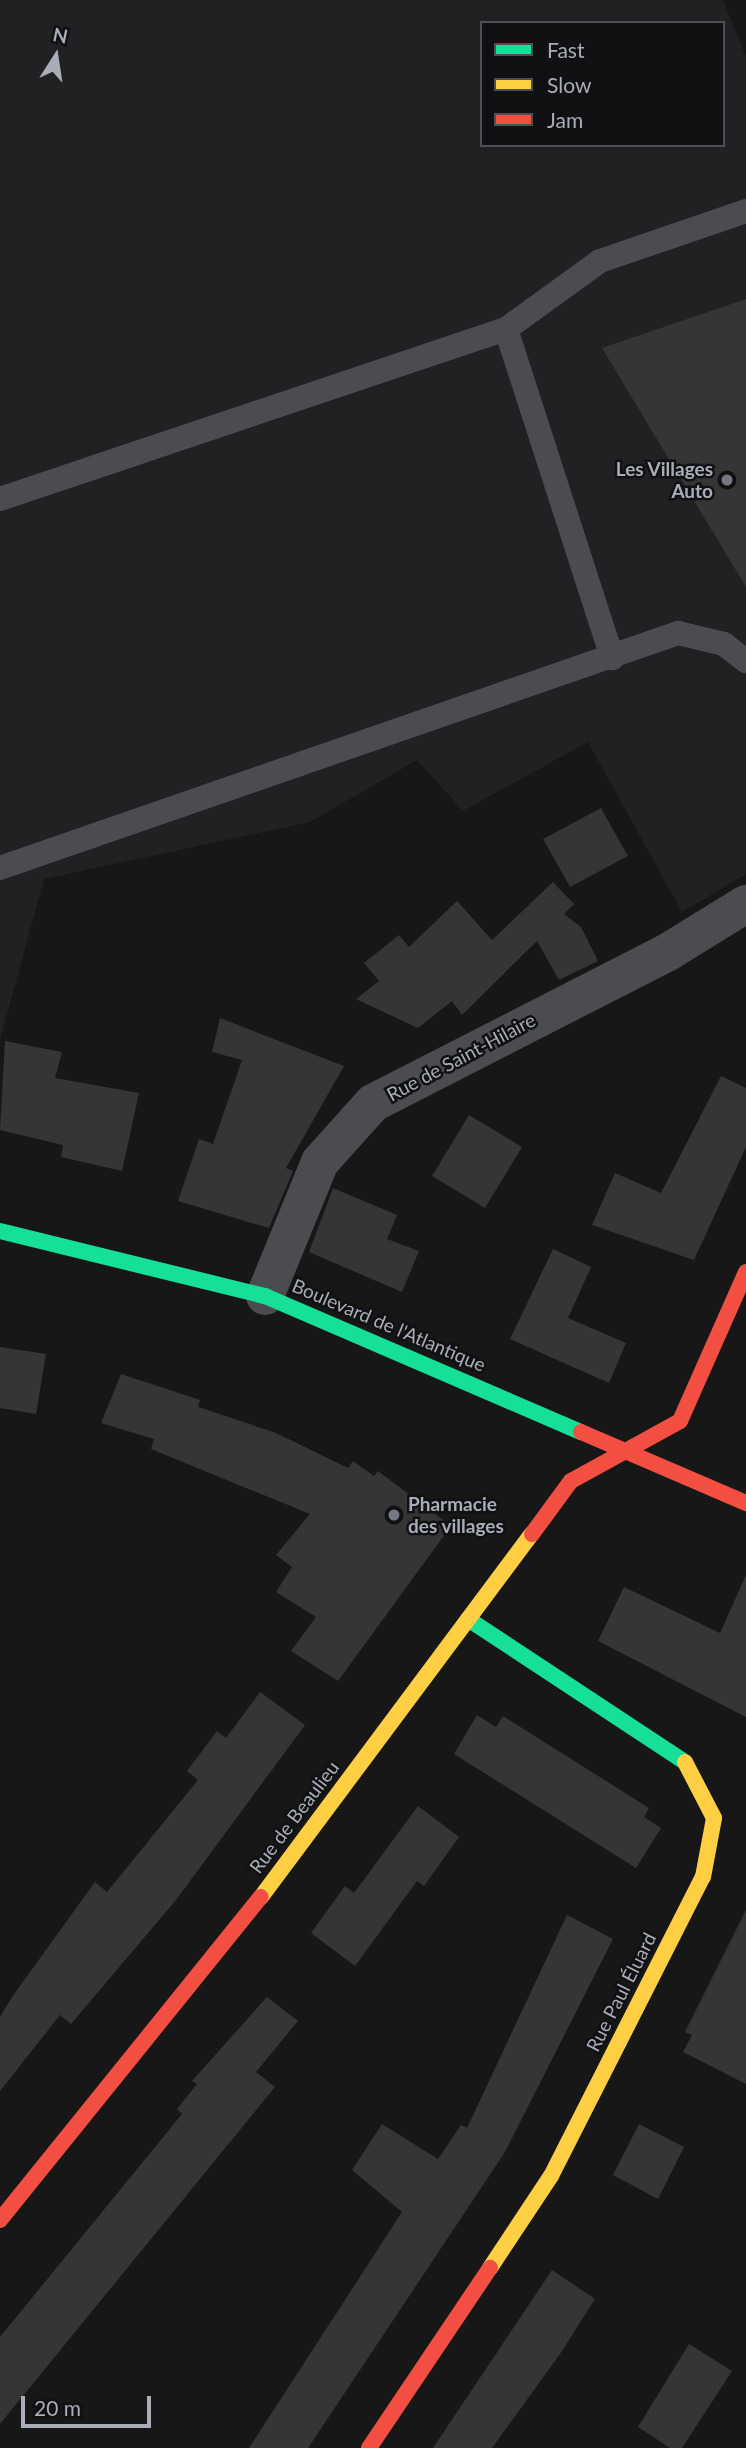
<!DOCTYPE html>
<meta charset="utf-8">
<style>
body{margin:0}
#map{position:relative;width:746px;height:2448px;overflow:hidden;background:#171717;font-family:Lato,sans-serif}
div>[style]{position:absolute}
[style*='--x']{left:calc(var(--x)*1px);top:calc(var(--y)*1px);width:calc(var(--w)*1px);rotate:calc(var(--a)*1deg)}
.built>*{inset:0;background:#212123}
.building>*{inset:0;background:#353536}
.lane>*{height:24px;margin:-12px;padding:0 12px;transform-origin:12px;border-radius:12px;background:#4b4c50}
.street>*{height:38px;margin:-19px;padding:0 19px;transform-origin:19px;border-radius:19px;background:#4b4c50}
.fast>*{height:16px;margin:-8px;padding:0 8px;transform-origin:8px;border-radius:8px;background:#16e098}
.slow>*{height:16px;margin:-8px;padding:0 8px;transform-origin:8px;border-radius:8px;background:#ffcf43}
.jam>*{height:16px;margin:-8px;padding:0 8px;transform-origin:8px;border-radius:8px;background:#f24e42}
.dots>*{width:19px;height:19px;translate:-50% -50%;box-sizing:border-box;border:4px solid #111113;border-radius:50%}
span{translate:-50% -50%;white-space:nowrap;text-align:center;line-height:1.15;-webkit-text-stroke:5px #111113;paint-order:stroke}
.poi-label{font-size:19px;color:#a8adb8;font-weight:700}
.right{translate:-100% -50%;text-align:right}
.left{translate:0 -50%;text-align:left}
.street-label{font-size:19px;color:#a8adb8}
.legend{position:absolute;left:480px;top:21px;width:245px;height:126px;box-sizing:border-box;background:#111113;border:2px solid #4d4f55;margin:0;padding:9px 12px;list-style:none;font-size:21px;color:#a8adb8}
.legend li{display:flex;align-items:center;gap:14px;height:35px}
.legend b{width:35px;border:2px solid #4d4f55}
.north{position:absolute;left:21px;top:21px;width:70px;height:70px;-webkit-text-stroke:5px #111113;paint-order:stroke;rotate:12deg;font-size:19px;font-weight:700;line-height:28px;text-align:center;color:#a8adb8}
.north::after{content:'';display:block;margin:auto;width:24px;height:32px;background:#a8adb8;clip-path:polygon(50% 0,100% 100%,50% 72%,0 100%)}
.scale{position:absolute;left:21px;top:2396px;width:130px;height:32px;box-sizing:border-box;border:4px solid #a8adb8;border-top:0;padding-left:9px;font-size:21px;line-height:24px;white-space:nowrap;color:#a8adb8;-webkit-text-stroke:5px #111113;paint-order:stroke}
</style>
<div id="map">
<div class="built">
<i style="clip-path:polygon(evenodd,0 0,723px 0,746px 57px,746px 874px,682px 912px,588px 742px,463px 811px,417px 760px,310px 822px,44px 879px,0 1040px,0 0,482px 23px,723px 23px,723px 145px,482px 145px,482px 23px)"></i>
</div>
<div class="building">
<i style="clip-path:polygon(746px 299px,746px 587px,602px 348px)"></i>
<i style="clip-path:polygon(601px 808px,628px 856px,570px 887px,543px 839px)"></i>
<i style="clip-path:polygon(553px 882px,574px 904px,564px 914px,581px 927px,598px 961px,559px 980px,537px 941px,462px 1015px,452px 1001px,418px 1028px,356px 999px,379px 981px,364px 963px,399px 935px,409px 947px,457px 901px,492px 940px)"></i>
<i style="clip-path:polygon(220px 1018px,344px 1066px,286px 1168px,293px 1171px,269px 1228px,178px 1201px,199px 1139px,213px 1144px,242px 1060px,212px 1052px)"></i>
<i style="clip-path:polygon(5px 1041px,62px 1052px,55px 1078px,139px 1093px,122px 1171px,61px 1157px,63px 1145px,0 1130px)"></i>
<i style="clip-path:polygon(721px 1076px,746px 1088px,746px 1147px,694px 1260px,592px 1225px,615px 1173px,661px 1193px)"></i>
<i style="clip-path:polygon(469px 1115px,522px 1147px,485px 1208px,432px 1176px)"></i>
<i style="clip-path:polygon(333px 1188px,397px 1215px,387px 1239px,419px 1251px,402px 1292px,309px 1252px)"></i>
<i style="clip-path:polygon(553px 1249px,591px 1267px,568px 1318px,626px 1343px,609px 1383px,510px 1339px)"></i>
<i style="clip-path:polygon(0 1347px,46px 1354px,36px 1414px,0 1408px)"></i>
<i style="clip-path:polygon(121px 1374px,200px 1400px,198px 1407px,276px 1433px,348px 1468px,353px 1461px,374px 1476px,378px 1471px,451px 1526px,338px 1681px,291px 1651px,316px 1617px,276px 1592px,292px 1567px,276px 1555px,310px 1514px,151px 1449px,154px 1439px,101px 1423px)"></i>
<i style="clip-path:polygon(746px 1575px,746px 1717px,598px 1641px,624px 1587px,720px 1633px)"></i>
<i style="clip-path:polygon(260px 1692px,305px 1725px,176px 1900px,71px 2024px,60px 2015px,0 2091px,0 2017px,12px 1997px,95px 1882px,107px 1892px,198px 1780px,187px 1771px,217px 1731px,226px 1738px)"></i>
<i style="clip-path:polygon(477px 1715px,496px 1727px,503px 1716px,649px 1808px,644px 1817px,661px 1828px,636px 1868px,454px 1754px)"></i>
<i style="clip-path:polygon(418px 1806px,459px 1837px,424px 1886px,417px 1881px,355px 1966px,311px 1933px,345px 1886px,354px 1893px)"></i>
<i style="clip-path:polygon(746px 1910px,746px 2084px,683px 2052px,692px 2035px,685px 2032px)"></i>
<i style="clip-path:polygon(567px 1915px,613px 1939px,505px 2152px,308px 2448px,249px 2448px,402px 2212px,352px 2170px,382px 2124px,438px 2159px,461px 2125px,467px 2128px)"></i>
<i style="clip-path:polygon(267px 1997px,298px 2021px,256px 2072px,275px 2087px,0 2424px,0 2337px,182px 2114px,177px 2109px,197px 2084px,192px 2081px)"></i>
<i style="clip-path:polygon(639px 2124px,684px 2147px,658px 2199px,613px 2175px)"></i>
<i style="clip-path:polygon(552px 2270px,595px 2299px,560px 2354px,492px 2448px,433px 2448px)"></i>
<i style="clip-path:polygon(689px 2344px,732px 2371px,682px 2448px,670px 2448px,638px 2427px)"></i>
</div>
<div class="lane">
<i style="--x:506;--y:329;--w:346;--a:72.1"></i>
<i style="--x:0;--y:499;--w:534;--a:-18.57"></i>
<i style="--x:506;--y:329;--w:116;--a:-35.9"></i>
<i style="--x:600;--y:261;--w:154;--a:-18.9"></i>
<i style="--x:0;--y:868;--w:718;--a:-19.12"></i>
<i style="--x:678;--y:633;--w:47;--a:13.4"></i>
<i style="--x:724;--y:644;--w:28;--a:38"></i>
</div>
<div class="street">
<i style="--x:265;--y:1296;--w:145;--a:-67.7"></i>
<i style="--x:320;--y:1162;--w:79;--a:-48.1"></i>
<i style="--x:373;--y:1103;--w:331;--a:-27.1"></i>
<i style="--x:668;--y:952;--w:92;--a:-31.6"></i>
</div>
<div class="fast">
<i style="--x:0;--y:1231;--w:273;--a:13.8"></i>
<i style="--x:265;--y:1296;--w:344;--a:23.3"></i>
<i style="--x:468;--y:1619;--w:260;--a:33.4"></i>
</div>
<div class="slow">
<i style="--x:261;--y:1897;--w:453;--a:-53.3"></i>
<i style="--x:490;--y:2268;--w:110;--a:-56.5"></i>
<i style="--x:551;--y:2176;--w:335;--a:-63.1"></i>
<i style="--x:703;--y:1877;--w:60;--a:-79.4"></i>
<i style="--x:714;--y:1818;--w:63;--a:-117.4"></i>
</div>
<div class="jam">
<i style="--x:581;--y:1432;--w:180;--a:23.3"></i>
<i style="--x:532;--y:1534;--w:66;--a:-53.7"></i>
<i style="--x:571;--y:1481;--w:124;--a:-28.8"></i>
<i style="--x:680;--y:1421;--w:163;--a:-66.1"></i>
<i style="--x:0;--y:2220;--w:415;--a:-51.1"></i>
<i style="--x:369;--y:2448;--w:217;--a:-56.1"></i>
</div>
<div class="dots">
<i style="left:727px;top:480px;background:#757880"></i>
<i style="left:394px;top:1515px;background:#757880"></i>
</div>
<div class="poi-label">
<span class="right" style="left:713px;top:480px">Les Villages<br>Auto</span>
<span class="left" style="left:408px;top:1515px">Pharmacie<br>des villages</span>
</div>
<div class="street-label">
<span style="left:461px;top:1057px;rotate:-28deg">Rue de Saint-Hilaire</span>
<span style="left:389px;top:1325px;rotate:23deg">Boulevard de l'Atlantique</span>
<span style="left:294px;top:1817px;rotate:-53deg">Rue de Beaulieu</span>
<span style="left:621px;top:1992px;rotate:-63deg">Rue Paul Éluard</span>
</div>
<ul class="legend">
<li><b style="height:9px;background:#16e098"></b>Fast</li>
<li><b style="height:9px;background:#ffcf43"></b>Slow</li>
<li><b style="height:9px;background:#f24e42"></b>Jam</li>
</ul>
<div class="north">N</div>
<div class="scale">20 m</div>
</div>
